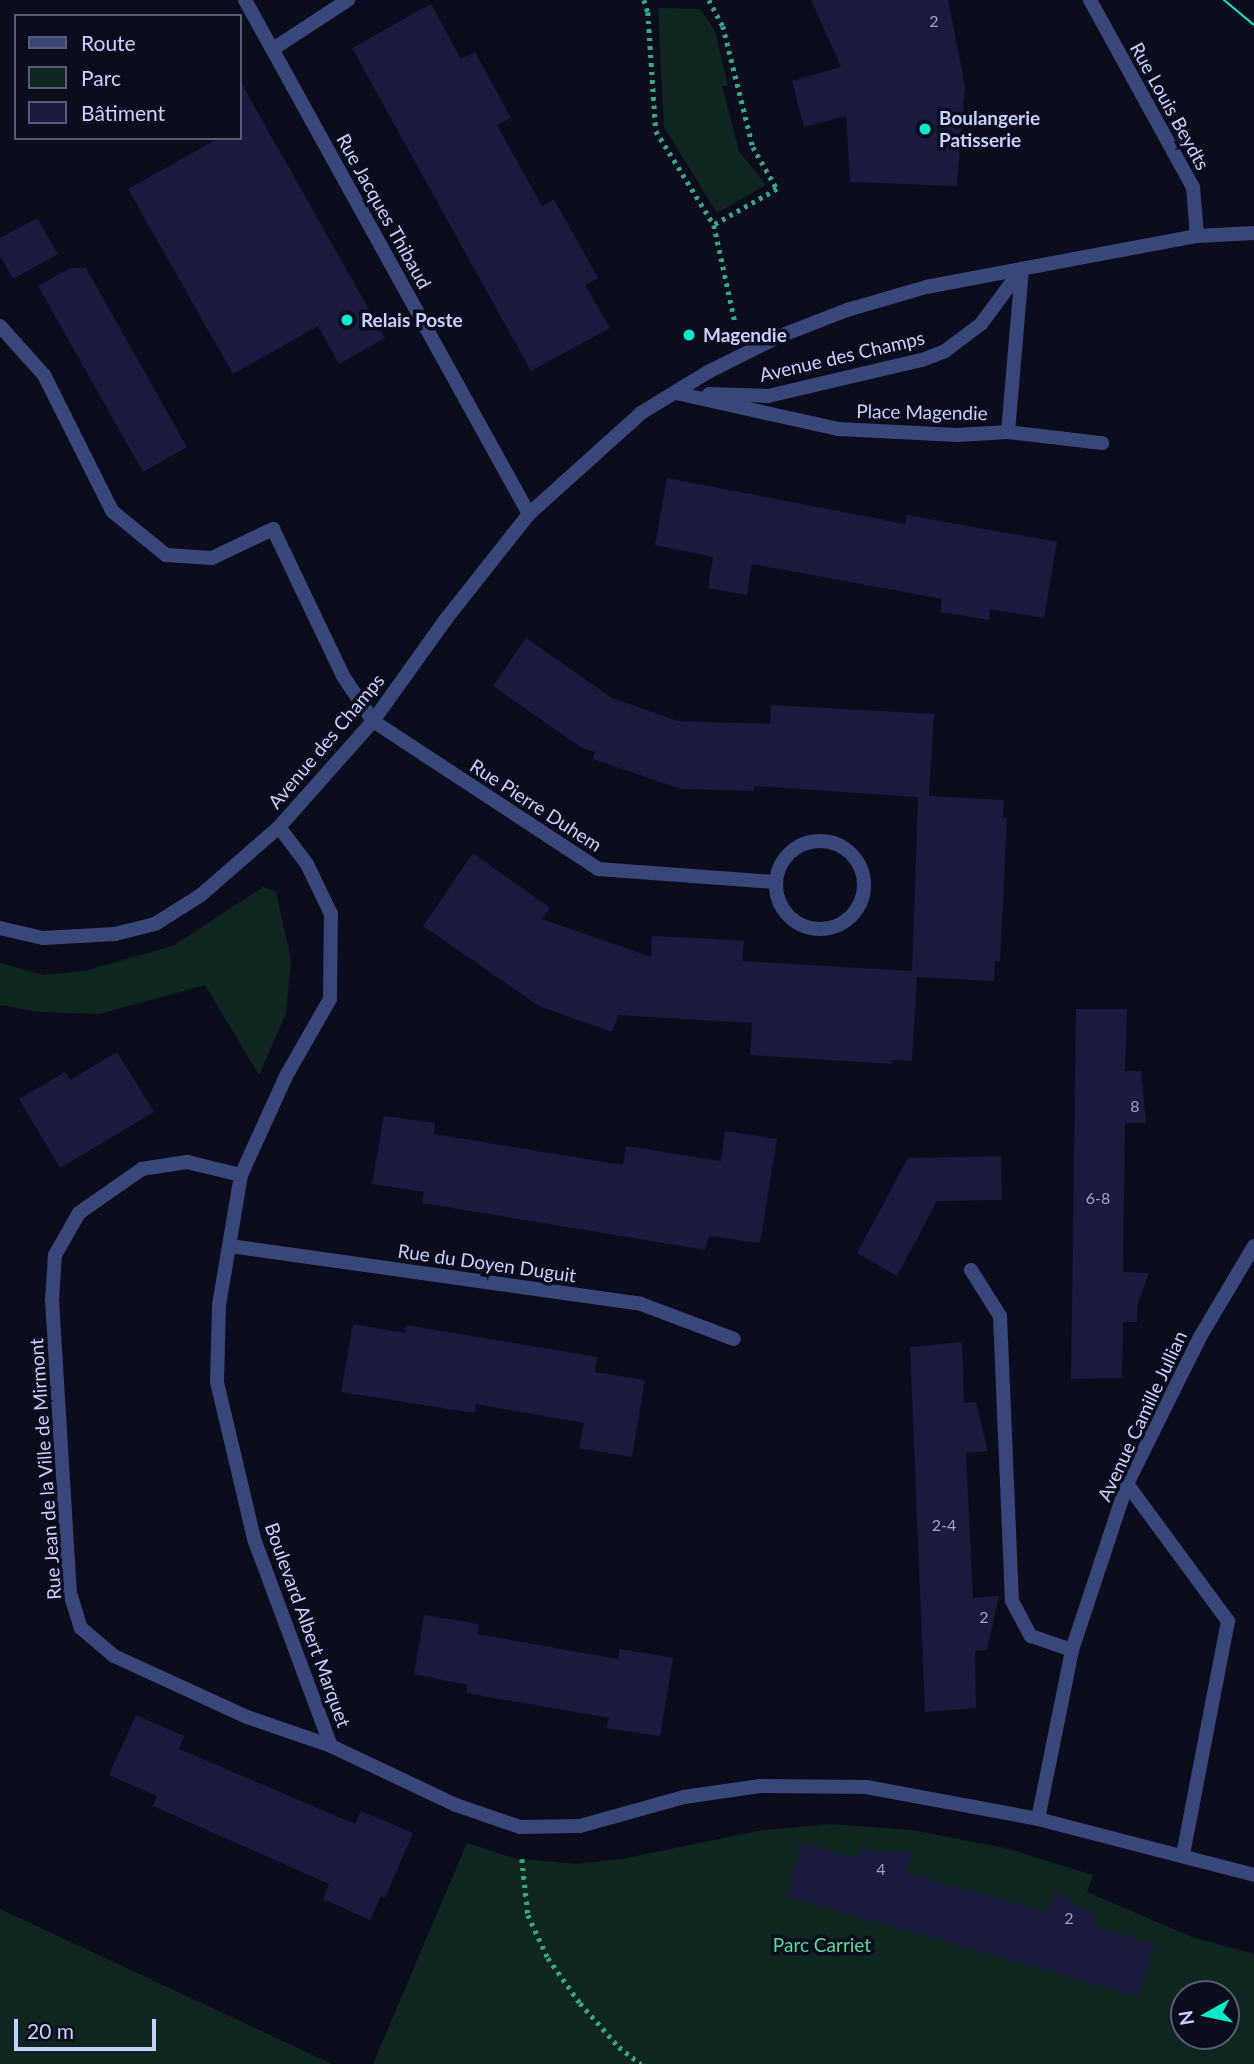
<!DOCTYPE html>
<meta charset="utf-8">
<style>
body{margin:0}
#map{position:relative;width:1254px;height:2064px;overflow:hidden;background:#0c0d1c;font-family:Lato,sans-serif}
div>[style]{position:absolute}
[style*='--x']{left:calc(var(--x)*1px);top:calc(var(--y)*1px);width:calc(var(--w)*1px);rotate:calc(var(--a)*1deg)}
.green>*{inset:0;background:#0f2620}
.building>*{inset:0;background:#191a3d}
.path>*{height:4.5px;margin-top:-2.25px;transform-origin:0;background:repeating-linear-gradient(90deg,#30aa85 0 3.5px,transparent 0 8.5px)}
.lane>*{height:14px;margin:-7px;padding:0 7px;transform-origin:7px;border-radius:7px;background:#38467a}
.street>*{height:14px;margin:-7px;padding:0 7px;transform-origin:7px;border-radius:7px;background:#38467a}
.street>.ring{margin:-7px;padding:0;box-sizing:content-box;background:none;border:14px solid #38467a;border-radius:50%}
.tram>*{height:2px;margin:-1px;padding:0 1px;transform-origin:1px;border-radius:1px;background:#07ebca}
.dots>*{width:19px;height:19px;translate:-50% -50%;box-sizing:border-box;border:4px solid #0c0d1c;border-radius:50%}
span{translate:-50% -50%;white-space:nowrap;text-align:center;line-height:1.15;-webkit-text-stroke:7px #0c0d1c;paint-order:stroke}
.number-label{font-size:16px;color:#9da2cd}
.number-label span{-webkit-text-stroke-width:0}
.street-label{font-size:19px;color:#c9d0fd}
.poi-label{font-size:19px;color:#c9d0fd;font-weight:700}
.left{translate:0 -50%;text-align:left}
.park-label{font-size:19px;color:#58da9a}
.legend{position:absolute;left:14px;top:14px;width:228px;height:126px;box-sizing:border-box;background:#0c0d1c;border:2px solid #585b76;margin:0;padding:9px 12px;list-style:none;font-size:21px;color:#c9d0fd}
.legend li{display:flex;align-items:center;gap:14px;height:35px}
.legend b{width:35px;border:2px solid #585b76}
.north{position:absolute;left:1170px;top:1980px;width:70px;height:70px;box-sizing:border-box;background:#0c0d1c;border:2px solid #585b76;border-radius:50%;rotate:261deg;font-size:19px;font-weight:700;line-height:28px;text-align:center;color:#c9d0fd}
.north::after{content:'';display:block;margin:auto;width:24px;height:32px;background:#07ebca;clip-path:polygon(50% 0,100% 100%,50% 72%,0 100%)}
.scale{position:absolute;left:14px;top:2019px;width:142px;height:32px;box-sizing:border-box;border:4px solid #c9d0fd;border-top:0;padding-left:9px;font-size:21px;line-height:24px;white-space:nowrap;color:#c9d0fd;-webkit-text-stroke:5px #0c0d1c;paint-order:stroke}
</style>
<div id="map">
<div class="green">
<i style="clip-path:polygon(658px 8px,700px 9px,715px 31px,728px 86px,722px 86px,739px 151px,766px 185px,717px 213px,664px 127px)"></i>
<i style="clip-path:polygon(263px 887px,276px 892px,291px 960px,286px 1013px,259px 1075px,205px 985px,99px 1014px,39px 1012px,0 1005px,0 963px,43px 975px,84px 971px,173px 946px)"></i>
<i style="clip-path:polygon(evenodd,830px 1824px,912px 1830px,1009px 1849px,1093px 1875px,1087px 1892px,1192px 1937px,1254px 1954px,1254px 2064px,373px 2064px,467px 1843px,513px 1858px,576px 1864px,622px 1859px,758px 1831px,830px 1824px,1184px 1994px,1226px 1994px,1226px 2036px,1184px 2036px,1184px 1994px)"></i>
<i style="clip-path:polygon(0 1908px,0 1909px,332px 2064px,0 2064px)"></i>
</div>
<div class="building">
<i style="clip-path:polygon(811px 0,948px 0,965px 86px,957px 186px,850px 182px,846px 116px,804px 127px,792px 81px,841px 67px)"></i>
<i style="clip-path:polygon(431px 4px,461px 59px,475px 52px,511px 118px,497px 125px,542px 206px,554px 199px,598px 278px,585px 285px,610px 328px,531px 371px,352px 48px)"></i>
<i style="clip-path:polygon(240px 81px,385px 338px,339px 364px,318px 326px,233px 374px,128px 189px,219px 138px,240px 138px)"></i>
<i style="clip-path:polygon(37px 218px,58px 254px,13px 279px,0 256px,0 238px)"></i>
<i style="clip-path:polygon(70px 268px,86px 268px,187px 447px,143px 472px,38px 286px)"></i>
<i style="clip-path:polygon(667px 478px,905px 524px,907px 515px,1057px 542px,1044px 618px,990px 609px,989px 620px,940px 612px,942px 599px,752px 564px,747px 595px,708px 588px,713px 557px,655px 545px)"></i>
<i style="clip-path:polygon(526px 638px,612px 698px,678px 721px,770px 724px,771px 705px,934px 714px,929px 796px,1004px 800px,1003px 818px,1007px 818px,1000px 962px,995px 961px,994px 981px,917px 977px,912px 1061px,892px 1060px,892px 1064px,750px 1055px,752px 1023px,618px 1015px,612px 1032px,539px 1006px,423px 926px,473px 853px,550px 908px,542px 919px,651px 957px,652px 936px,698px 938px,744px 941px,742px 961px,912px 971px,918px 797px,754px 786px,754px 791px,681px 789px,593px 759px,595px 752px,582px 748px,493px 686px)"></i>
<i style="clip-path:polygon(1076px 1009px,1127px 1009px,1125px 1071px,1141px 1071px,1146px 1123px,1125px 1123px,1123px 1272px,1149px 1273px,1138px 1302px,1137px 1322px,1123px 1322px,1122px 1378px,1071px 1379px)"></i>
<i style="clip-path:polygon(117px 1052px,154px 1112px,60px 1168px,19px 1099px,65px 1072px,70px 1080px)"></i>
<i style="clip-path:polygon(384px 1116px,435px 1123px,434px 1134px,623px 1165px,626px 1146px,721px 1161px,725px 1131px,777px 1139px,760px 1243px,709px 1236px,705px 1250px,422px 1203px,424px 1192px,372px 1184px)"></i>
<i style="clip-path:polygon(1001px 1156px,1002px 1200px,937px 1201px,897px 1276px,857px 1253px,908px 1158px)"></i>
<i style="clip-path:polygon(353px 1324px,405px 1333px,406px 1325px,597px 1357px,595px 1372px,645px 1380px,632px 1457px,579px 1448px,584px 1423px,476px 1404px,475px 1413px,341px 1392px)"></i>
<i style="clip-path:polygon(962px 1342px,964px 1403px,976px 1402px,988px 1451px,966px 1453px,973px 1598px,999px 1596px,987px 1650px,975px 1651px,976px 1708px,925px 1712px,910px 1347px)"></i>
<i style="clip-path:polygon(424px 1615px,479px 1624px,477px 1634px,618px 1659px,620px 1649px,673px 1658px,660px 1736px,606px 1728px,609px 1718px,466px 1693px,468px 1685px,414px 1674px)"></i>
<i style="clip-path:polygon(136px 1715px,184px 1736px,179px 1749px,268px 1787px,355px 1824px,361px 1811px,413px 1833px,385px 1898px,381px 1896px,370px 1920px,323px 1899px,329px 1884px,153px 1806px,157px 1796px,109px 1775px)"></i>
<i style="clip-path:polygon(802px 1843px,859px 1859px,863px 1847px,879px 1852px,913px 1851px,906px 1873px,1048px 1913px,1055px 1891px,1078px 1907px,1095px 1913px,1092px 1926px,1154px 1944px,1138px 1996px,787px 1896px)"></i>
</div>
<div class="path">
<i style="--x:644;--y:0;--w:13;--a:72"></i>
<i style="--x:648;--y:12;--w:119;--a:86.2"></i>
<i style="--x:656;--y:131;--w:110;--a:58.3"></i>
<i style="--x:714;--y:225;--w:99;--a:77.8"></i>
<i style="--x:709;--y:0;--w:30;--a:62"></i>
<i style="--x:723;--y:26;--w:125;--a:76.1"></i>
<i style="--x:753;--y:147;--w:48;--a:60.3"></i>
<i style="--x:777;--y:189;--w:73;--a:150.3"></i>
<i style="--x:522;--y:1859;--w:56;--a:83.9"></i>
<i style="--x:528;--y:1915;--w:47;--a:65.1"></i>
<i style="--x:548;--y:1958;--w:55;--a:54.6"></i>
<i style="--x:580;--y:2003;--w:59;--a:48.4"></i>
<i style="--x:619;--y:2047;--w:28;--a:38"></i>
</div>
<div class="lane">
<i style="--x:273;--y:49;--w:90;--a:-33.2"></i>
<i style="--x:1008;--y:432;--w:95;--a:6.7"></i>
<i style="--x:1127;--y:1484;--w:170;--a:53.6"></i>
<i style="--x:1228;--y:1621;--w:238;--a:100.9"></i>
</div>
<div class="street">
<i style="--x:245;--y:0;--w:587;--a:61.08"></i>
<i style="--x:1090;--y:0;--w:213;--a:61.2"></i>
<i style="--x:1193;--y:187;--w:49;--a:85.3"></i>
<i style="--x:0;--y:326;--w:66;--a:48.1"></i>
<i style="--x:44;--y:375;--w:152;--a:63.4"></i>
<i style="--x:112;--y:511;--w:70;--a:39.2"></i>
<i style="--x:166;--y:555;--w:46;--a:3.7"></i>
<i style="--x:212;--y:558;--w:68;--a:-25.4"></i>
<i style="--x:273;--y:529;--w:163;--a:64.5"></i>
<i style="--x:343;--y:676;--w:54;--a:56.3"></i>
<i style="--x:373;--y:721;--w:269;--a:33.3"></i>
<i style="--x:598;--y:869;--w:178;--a:4.2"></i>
<i style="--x:676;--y:393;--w:167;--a:12.5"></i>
<i style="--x:839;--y:429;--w:118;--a:2.9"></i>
<i style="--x:957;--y:435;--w:51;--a:-3.4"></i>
<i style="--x:1008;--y:432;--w:164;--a:-85.1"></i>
<i style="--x:709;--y:394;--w:59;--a:1.9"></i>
<i style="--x:768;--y:396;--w:158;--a:-13.2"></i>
<i style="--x:922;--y:360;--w:25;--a:-21"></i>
<i style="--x:945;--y:351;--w:45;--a:-36.9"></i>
<i style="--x:981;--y:324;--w:67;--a:-53.5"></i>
<i style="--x:279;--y:827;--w:46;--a:52.9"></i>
<i style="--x:307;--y:864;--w:55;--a:64.4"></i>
<i style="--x:331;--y:914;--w:85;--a:90.7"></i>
<i style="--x:330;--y:999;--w:89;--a:119.7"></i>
<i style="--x:286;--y:1076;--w:109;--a:114.4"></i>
<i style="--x:241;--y:1175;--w:132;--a:99.6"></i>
<i style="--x:219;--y:1305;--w:77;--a:91.5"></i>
<i style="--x:217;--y:1382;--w:161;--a:76.7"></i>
<i style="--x:254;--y:1539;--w:221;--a:69.6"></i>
<i style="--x:331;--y:1746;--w:138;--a:25.3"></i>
<i style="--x:456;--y:1805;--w:68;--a:19"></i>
<i style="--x:520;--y:1827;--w:60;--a:-1"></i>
<i style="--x:580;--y:1826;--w:108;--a:-15.6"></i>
<i style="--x:684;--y:1797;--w:77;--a:-8.2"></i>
<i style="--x:760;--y:1786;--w:106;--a:0.5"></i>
<i style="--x:866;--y:1787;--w:175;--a:10.5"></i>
<i style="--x:1038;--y:1819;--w:223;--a:14.5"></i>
<i class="ring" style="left:776px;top:841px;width:74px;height:74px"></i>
<i style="--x:0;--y:928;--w:44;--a:13.1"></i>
<i style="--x:43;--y:938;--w:72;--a:-3.2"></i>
<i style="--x:115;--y:934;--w:41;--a:-14"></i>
<i style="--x:155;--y:924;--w:54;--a:-32.2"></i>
<i style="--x:201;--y:895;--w:103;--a:-41.1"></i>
<i style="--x:279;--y:827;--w:142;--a:-48.4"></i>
<i style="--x:373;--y:721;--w:125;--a:-54.4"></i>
<i style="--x:446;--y:619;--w:134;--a:-51.7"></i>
<i style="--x:529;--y:514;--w:151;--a:-42"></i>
<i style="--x:641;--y:413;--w:79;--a:-31.5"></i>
<i style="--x:708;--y:372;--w:80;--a:-26.6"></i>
<i style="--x:780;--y:336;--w:72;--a:-21.2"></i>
<i style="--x:847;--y:310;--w:82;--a:-16.2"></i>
<i style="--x:926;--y:287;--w:276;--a:-10.7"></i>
<i style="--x:1197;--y:236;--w:57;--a:-3"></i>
<i style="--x:241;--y:1175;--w:56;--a:-166.5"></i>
<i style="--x:187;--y:1162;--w:46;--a:171.2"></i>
<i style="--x:142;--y:1169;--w:77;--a:145.1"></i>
<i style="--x:79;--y:1213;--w:48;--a:119.7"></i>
<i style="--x:55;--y:1255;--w:45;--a:93.8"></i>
<i style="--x:52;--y:1300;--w:294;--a:86.5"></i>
<i style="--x:70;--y:1593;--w:37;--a:73"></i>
<i style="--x:81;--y:1628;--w:43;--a:40.3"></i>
<i style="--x:114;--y:1656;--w:146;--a:24.6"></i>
<i style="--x:247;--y:1717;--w:89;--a:19"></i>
<i style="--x:230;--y:1246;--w:415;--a:8"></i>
<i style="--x:641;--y:1304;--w:99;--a:20.6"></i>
<i style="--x:971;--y:1270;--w:54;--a:57.8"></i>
<i style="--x:1000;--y:1316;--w:285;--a:87.6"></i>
<i style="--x:1012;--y:1601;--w:40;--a:62"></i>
<i style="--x:1031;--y:1636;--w:43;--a:18.9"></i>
<i style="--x:1038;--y:1819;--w:172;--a:-78.6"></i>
<i style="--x:1072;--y:1650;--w:175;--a:-71.7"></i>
<i style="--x:1127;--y:1484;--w:164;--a:-63.6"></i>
<i style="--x:1200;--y:1337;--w:106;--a:-59.3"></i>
</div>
<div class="tram">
<i style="--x:1224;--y:0;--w:39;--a:40"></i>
</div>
<div class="dots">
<i style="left:925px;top:129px;background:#07ebca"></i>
<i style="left:347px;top:320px;background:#07ebca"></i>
<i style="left:689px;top:335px;background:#07ebca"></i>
</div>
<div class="number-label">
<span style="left:934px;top:21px">2</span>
<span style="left:1135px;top:1106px">8</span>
<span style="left:1098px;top:1198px">6-8</span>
<span style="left:944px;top:1525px">2-4</span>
<span style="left:984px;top:1617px">2</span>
<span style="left:881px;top:1869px">4</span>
<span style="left:1069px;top:1918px">2</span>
</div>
<div class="street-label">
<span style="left:1170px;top:106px;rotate:61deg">Rue Louis Beydts</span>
<span style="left:384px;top:211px;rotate:61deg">Rue Jacques Thibaud</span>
<span style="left:842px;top:356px;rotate:-13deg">Avenue des Champs</span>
<span style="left:922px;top:412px;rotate:1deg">Place Magendie</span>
<span style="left:326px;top:741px;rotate:-50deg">Avenue des Champs</span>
<span style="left:536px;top:805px;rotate:33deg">Rue Pierre Duhem</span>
<span style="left:487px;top:1263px;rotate:8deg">Rue du Doyen Duguit</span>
<span style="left:1142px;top:1416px;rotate:-65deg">Avenue Camille Jullian</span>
<span style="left:45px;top:1469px;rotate:-94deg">Rue Jean de la Ville de Mirmont</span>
<span style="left:308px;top:1625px;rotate:70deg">Boulevard Albert Marquet</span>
</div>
<div class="poi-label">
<span class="left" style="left:939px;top:129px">Boulangerie<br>Patisserie</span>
<span class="left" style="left:361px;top:320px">Relais Poste</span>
<span class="left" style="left:703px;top:335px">Magendie</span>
</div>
<div class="park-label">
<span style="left:822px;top:1945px">Parc Carriet</span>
</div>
<ul class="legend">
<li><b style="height:9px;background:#38467a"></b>Route</li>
<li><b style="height:19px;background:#0f2620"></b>Parc</li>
<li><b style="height:19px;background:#191a3d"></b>Bâtiment</li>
</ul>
<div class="north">N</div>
<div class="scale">20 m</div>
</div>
